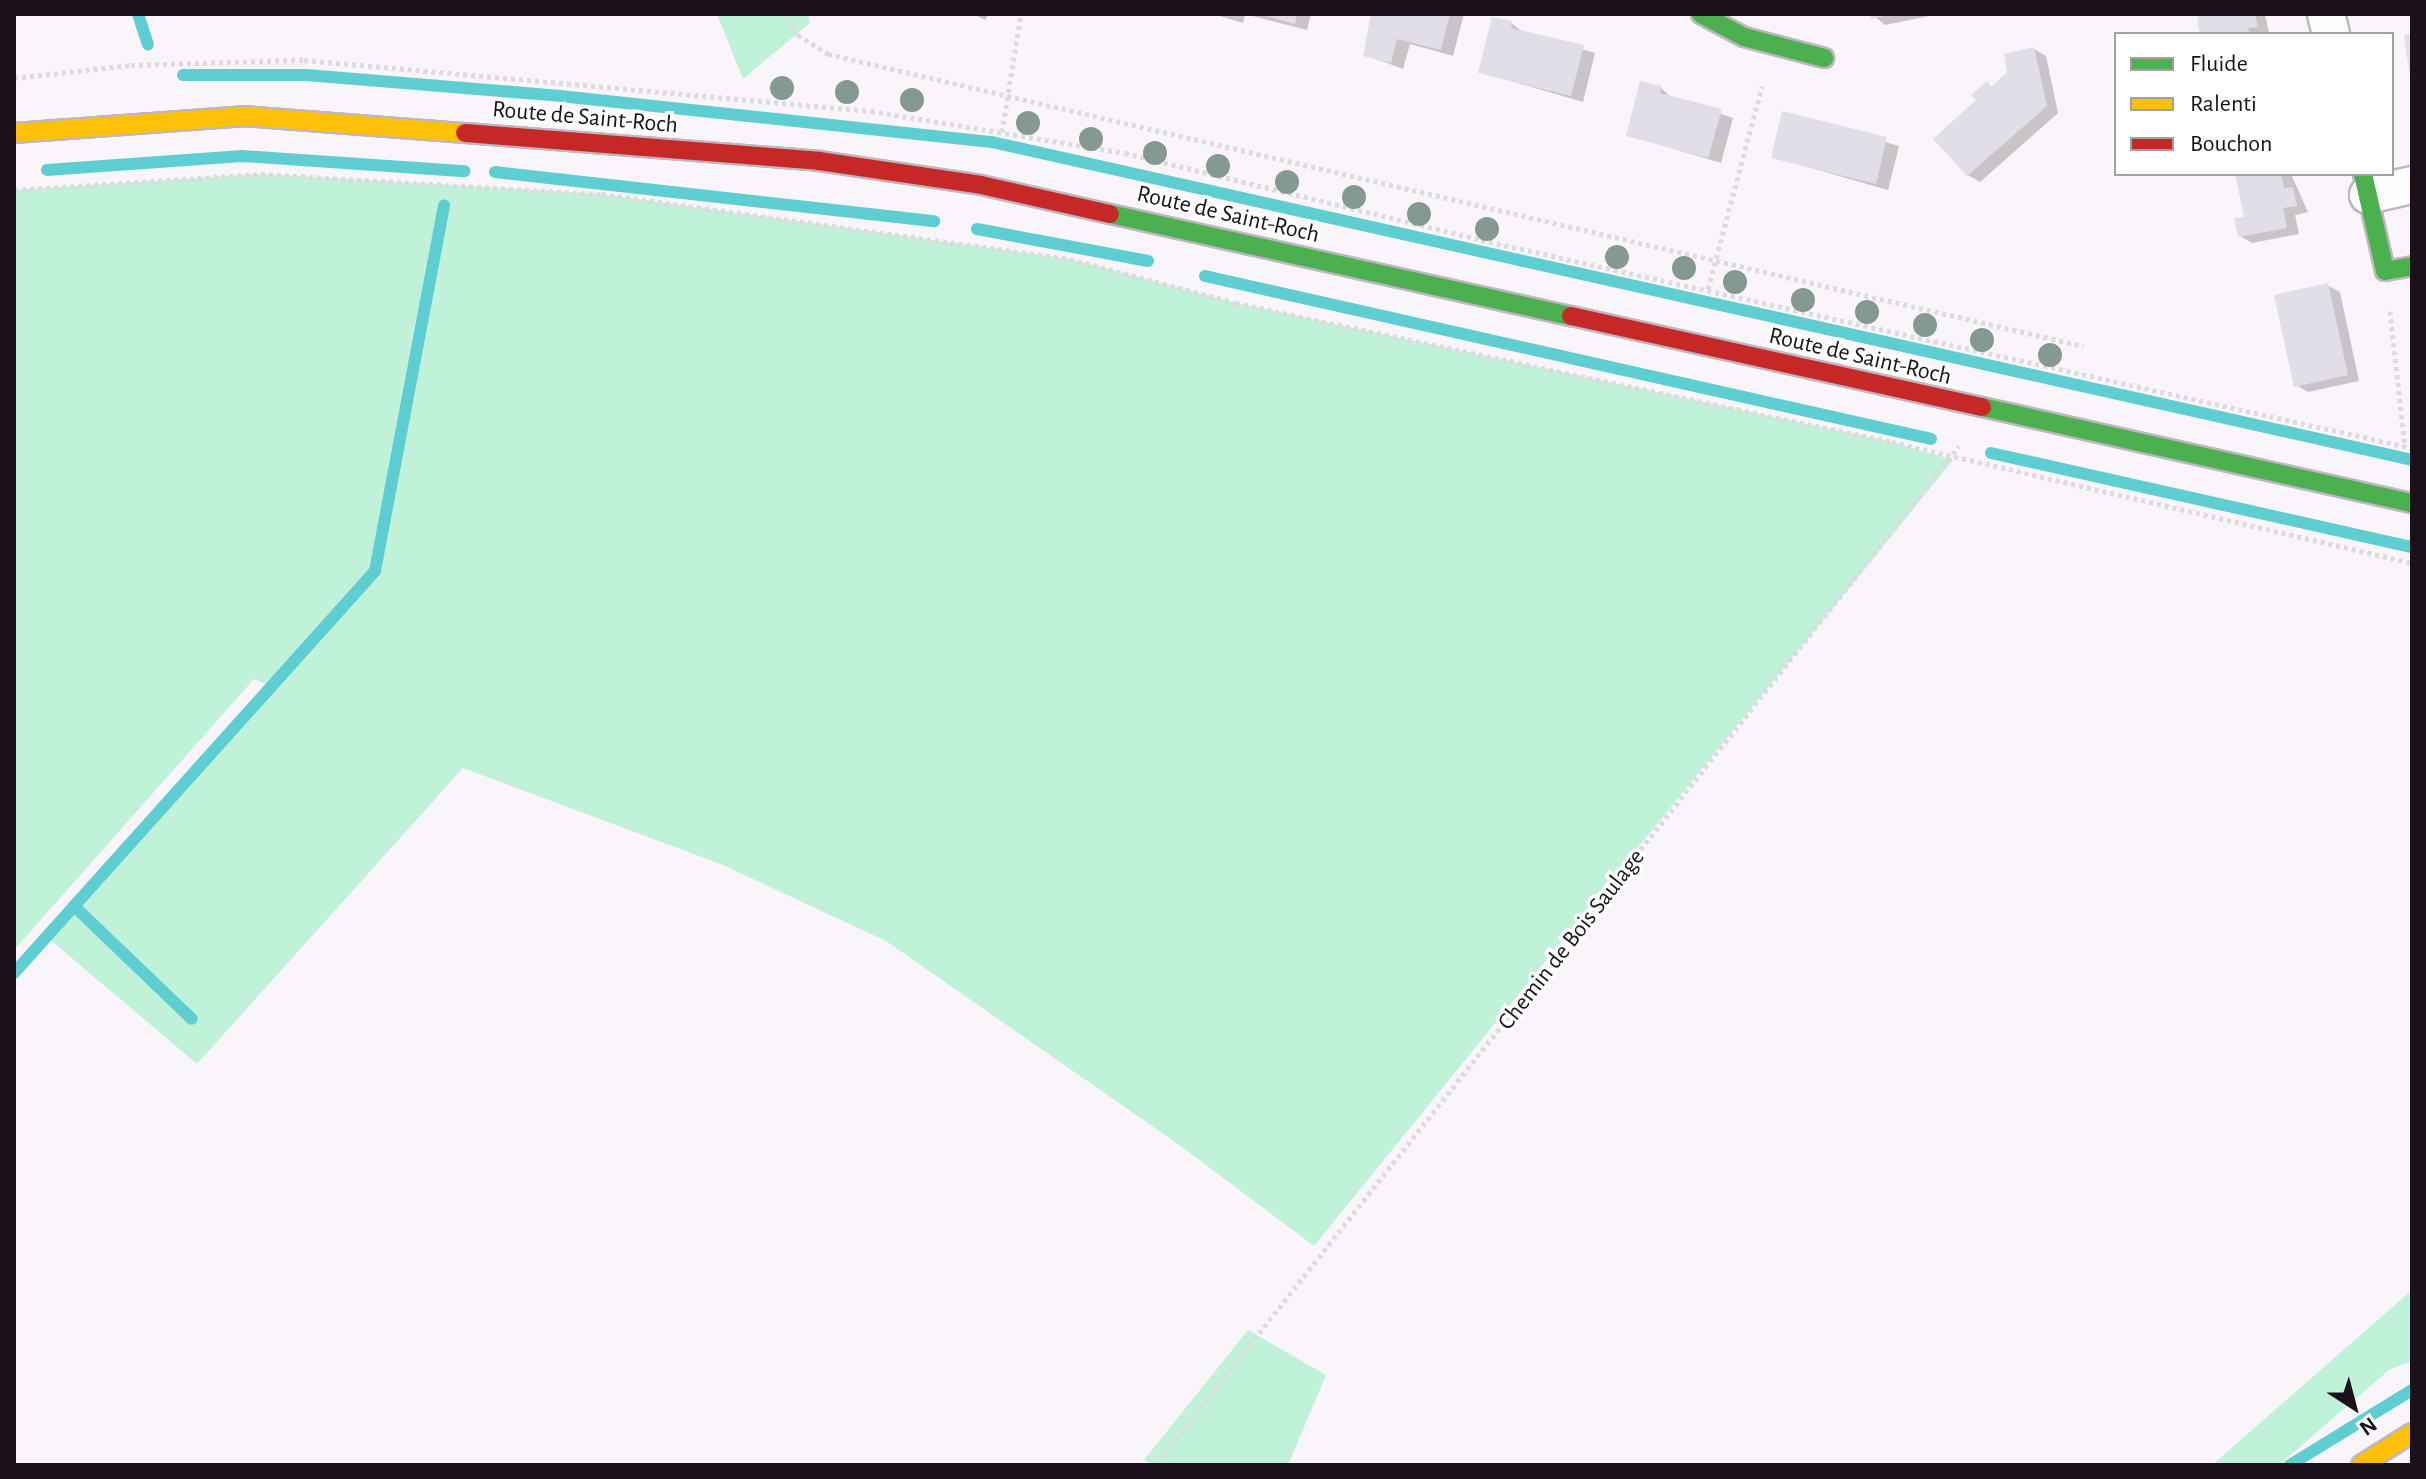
<!DOCTYPE html>
<style>
body{margin:0}
#map{position:relative;width:2426px;height:1479px;overflow:hidden;background:#faf5fa;font-family:"Alegreya Sans",sans-serif}
div>[style]{position:absolute}
[style*='--x']{left:calc(var(--x)*1px);top:calc(var(--y)*1px);width:calc(var(--w)*1px);rotate:calc(var(--a)*1deg)}
.green>*{inset:0;background:#bff2d9}
.shadow>*{inset:0;background:#0003}
.stream>*{height:12px;margin:-6px;padding:0 6px;transform-origin:6px;border-radius:6px;background:#5fced2}
.building>*{inset:0;background:#e1dee7}
.path>*{height:5px;margin-top:-2.5px;transform-origin:0;background:repeating-linear-gradient(90deg,#dddbdd 0 4px,transparent 0 8px)}
.roads{filter:drop-shadow(2px 0 #beb7be) drop-shadow(-2px 0 #beb7be) drop-shadow(0 2px #beb7be) drop-shadow(0 -2px #beb7be)}
.street>*{height:36px;margin:-18px;padding:0 18px;transform-origin:18px;border-radius:18px;background:#fefefe}
.fast>*{height:18px;margin:-9px;padding:0 9px;transform-origin:9px;border-radius:9px;background:#4caf50}
.slow>*{height:18px;margin:-9px;padding:0 9px;transform-origin:9px;border-radius:9px;background:#ffc107}
.jam>*{height:18px;margin:-9px;padding:0 9px;transform-origin:9px;border-radius:9px;background:#c62828}
.trees>*{width:24px;height:24px;margin:-12px;border-radius:50%;background:#849990}
span{translate:-50% -50%;white-space:nowrap;text-align:center;line-height:1.15;-webkit-text-stroke:7px #fff;paint-order:stroke}
.street-label{font-size:24px;color:#1a111a}
.frame{position:absolute;inset:0;border:16px solid #1a111a;pointer-events:none}
.legend{position:absolute;left:2114px;top:32px;width:280px;height:144px;box-sizing:border-box;background:#fff;border:2px solid #a3a0a3;margin:0;padding:10px 14px;list-style:none;font-size:24px;color:#1a111a}
.legend li{display:flex;align-items:center;gap:16px;height:40px}
.legend b{width:40px;border:2px solid #a3a0a3}
.north{position:absolute;left:2314px;top:1367px;width:80px;height:80px;-webkit-text-stroke:6px #fff;paint-order:stroke;rotate:144deg;font-size:22px;font-weight:700;line-height:32px;text-align:center;color:#1a111a}
.north::after{content:'';display:block;margin:auto;width:28px;height:36px;background:#1a111a;clip-path:polygon(50% 0,100% 100%,50% 72%,0 100%)}
</style>
<div id="map">
<div class="green">
<i style="clip-path:polygon(717px 14px,808px 14px,810px 23px,743px 79px)"></i>
<i style="clip-path:polygon(261px 174px,602px 194px,1070px 259px,1236px 303px,1892px 442px,1953px 460px,1314px 1246px,1178px 1144px,886px 941px,723px 865px,463px 768px,197px 1064px,47px 937px,268px 685px,254px 679px,14px 950px,14px 190px)"></i>
<i style="clip-path:polygon(2412px 1290px,2412px 1361px,2389px 1370px,2279px 1465px,2212px 1465px)"></i>
<i style="clip-path:polygon(1248px 1330px,1326px 1375px,1288px 1465px,1154px 1465px,1144px 1460px)"></i>
</div>
<div class="shadow">
<i style="clip-path:polygon(973px 14px,989px 14px,985px 20px)"></i>
<i style="clip-path:polygon(1213px 14px,1245px 14px,1243px 23px)"></i>
<i style="clip-path:polygon(1245px 14px,1311px 14px,1307px 30px)"></i>
<i style="clip-path:polygon(1374px 14px,1464px 14px,1453px 56px,1410px 44px,1403px 69px,1365px 55px)"></i>
<i style="clip-path:polygon(1872px 14px,1939px 14px,1885px 25px)"></i>
<i style="clip-path:polygon(2221px 14px,2265px 14px,2269px 33px,2202px 34px)"></i>
<i style="clip-path:polygon(1511px 23px,1523px 32px,1595px 53px,1583px 102px,1480px 72px)"></i>
<i style="clip-path:polygon(2034px 49px,2046px 56px,2058px 113px,1980px 182px,1968px 175px,1978px 100px,1987px 84px,1993px 88px)"></i>
<i style="clip-path:polygon(1661px 88px,1672px 98px,1733px 118px,1721px 163px,1628px 135px)"></i>
<i style="clip-path:polygon(1784px 113px,1899px 146px,1888px 190px,1773px 157px)"></i>
<i style="clip-path:polygon(2237px 174px,2291px 174px,2308px 212px,2295px 215px,2299px 234px,2252px 243px,2240px 236px,2246px 218px)"></i>
<i style="clip-path:polygon(2327px 285px,2340px 292px,2359px 381px,2308px 392px,2296px 385px)"></i>
</div>
<div class="stream">
<i style="--x:138;--y:14;--w:32;--a:72"></i>
<i style="--x:183;--y:75;--w:123;--a:0"></i>
<i style="--x:306;--y:75;--w:255;--a:4.7"></i>
<i style="--x:560;--y:96;--w:434;--a:6.1"></i>
<i style="--x:992;--y:142;--w:1455;--a:12.62"></i>
<i style="--x:47;--y:170;--w:196;--a:-4.1"></i>
<i style="--x:242;--y:156;--w:223;--a:3.9"></i>
<i style="--x:495;--y:172;--w:442;--a:6.4"></i>
<i style="--x:977;--y:229;--w:174;--a:10.6"></i>
<i style="--x:1205;--y:276;--w:744;--a:12.65"></i>
<i style="--x:1991;--y:453;--w:431;--a:12.6"></i>
<i style="--x:74;--y:906;--w:163;--a:43.8"></i>
<i style="--x:14;--y:973;--w:540;--a:-48.08"></i>
<i style="--x:375;--y:571;--w:372;--a:-79.3"></i>
<i style="--x:2290;--y:1465;--w:143;--a:-31.6"></i>
</div>
<div class="building">
<i style="clip-path:polygon(1259px 14px,1297px 14px,1295px 24px)"></i>
<i style="clip-path:polygon(1371px 14px,1450px 14px,1441px 50px,1397px 39px,1391px 63px,1363px 56px)"></i>
<i style="clip-path:polygon(1870px 14px,1889px 14px,1889px 15px,1871px 19px)"></i>
<i style="clip-path:polygon(2211px 14px,2255px 14px,2258px 27px,2248px 28px,2250px 34px,2200px 34px,2197px 17px)"></i>
<i style="clip-path:polygon(1492px 17px,1512px 21px,1511px 28px,1584px 45px,1571px 96px,1478px 73px)"></i>
<i style="clip-path:polygon(2412px 33px,2412px 85px,2411px 85px,2404px 35px)"></i>
<i style="clip-path:polygon(2034px 47px,2047px 106px,1967px 176px,1933px 139px,1976px 100px,1971px 95px,1987px 81px,1991px 87px,2007px 72px,2004px 54px)"></i>
<i style="clip-path:polygon(1640px 81px,1662px 86px,1660px 93px,1722px 109px,1708px 158px,1626px 136px)"></i>
<i style="clip-path:polygon(1782px 111px,1887px 137px,1876px 184px,1771px 158px)"></i>
<i style="clip-path:polygon(2235px 174px,2281px 174px,2284px 188px,2293px 187px,2297px 206px,2283px 208px,2287px 228px,2238px 237px,2234px 218px,2244px 217px)"></i>
<i style="clip-path:polygon(2328px 283px,2348px 375px,2294px 387px,2274px 295px)"></i>
</div>
<div class="path">
<i style="--x:782;--y:14;--w:26;--a:53"></i>
<i style="--x:798;--y:35;--w:36;--a:32"></i>
<i style="--x:828;--y:54;--w:1289;--a:13.1"></i>
<i style="--x:14;--y:78;--w:118;--a:-6.3"></i>
<i style="--x:131;--y:65;--w:173;--a:-1.7"></i>
<i style="--x:304;--y:60;--w:569;--a:5.14"></i>
<i style="--x:871;--y:111;--w:257;--a:9.4"></i>
<i style="--x:1125;--y:153;--w:366;--a:13.7"></i>
<i style="--x:1481;--y:240;--w:954;--a:12.59"></i>
<i style="--x:1002;--y:132;--w:120;--a:-80.9"></i>
<i style="--x:14;--y:190;--w:248;--a:-3.7"></i>
<i style="--x:261;--y:174;--w:342;--a:3.4"></i>
<i style="--x:602;--y:194;--w:472;--a:7.9"></i>
<i style="--x:1070;--y:259;--w:172;--a:14.8"></i>
<i style="--x:1236;--y:303;--w:671;--a:11.96"></i>
<i style="--x:1892;--y:442;--w:534;--a:13.1"></i>
<i style="--x:1708;--y:289;--w:210;--a:-75.1"></i>
<i style="--x:2390;--y:311;--w:136;--a:83.7"></i>
<i style="--x:1155;--y:1465;--w:1298;--a:-51.73"></i>
</div>
<div class="roads">
<div class="street">
<i style="--x:2326;--y:14;--w:21;--a:76"></i>
<i style="--x:2368;--y:195;--w:45;--a:-12.8"></i>
</div>
<div class="fast">
<i style="--x:1701;--y:14;--w:49;--a:28.1"></i>
<i style="--x:1744;--y:37;--w:83;--a:14.7"></i>
<i style="--x:2363;--y:174;--w:99;--a:77.2"></i>
<i style="--x:2385;--y:271;--w:27;--a:-10"></i>
<i style="--x:1110;--y:214;--w:472;--a:12.5"></i>
<i style="--x:1982;--y:407;--w:441;--a:12.6"></i>
</div>
<div class="slow">
<i style="--x:14;--y:133;--w:230;--a:-4.2"></i>
<i style="--x:243;--y:116;--w:223;--a:4.4"></i>
<i style="--x:2361;--y:1465;--w:60;--a:-32.1"></i>
</div>
<div class="jam">
<i style="--x:465;--y:133;--w:355;--a:4.5"></i>
<i style="--x:819;--y:161;--w:164;--a:8.4"></i>
<i style="--x:981;--y:185;--w:132;--a:12.7"></i>
<i style="--x:1571;--y:316;--w:421;--a:12.5"></i>
</div>
</div>
<div class="trees">
<i style="left:782px;top:88px"></i>
<i style="left:847px;top:92px"></i>
<i style="left:912px;top:100px"></i>
<i style="left:1028px;top:123px"></i>
<i style="left:1091px;top:139px"></i>
<i style="left:1155px;top:153px"></i>
<i style="left:1218px;top:166px"></i>
<i style="left:1287px;top:182px"></i>
<i style="left:1354px;top:197px"></i>
<i style="left:1419px;top:214px"></i>
<i style="left:1487px;top:229px"></i>
<i style="left:1617px;top:257px"></i>
<i style="left:1684px;top:268px"></i>
<i style="left:1735px;top:282px"></i>
<i style="left:1803px;top:300px"></i>
<i style="left:1867px;top:312px"></i>
<i style="left:1925px;top:325px"></i>
<i style="left:1982px;top:340px"></i>
<i style="left:2050px;top:355px"></i>
</div>
<div class="street-label">
<span style="left:585px;top:118px;rotate:5deg">Route de Saint-Roch</span>
<span style="left:1228px;top:215px;rotate:13deg">Route de Saint-Roch</span>
<span style="left:1860px;top:357px;rotate:13deg">Route de Saint-Roch</span>
<span style="left:1572px;top:940px;rotate:-52deg">Chemin de Bois Saulage</span>
</div>
<div class="frame"></div>
<ul class="legend">
<li><b style="height:10px;background:#4caf50"></b>Fluide</li>
<li><b style="height:10px;background:#ffc107"></b>Ralenti</li>
<li><b style="height:10px;background:#c62828"></b>Bouchon</li>
</ul>
<div class="north">N</div>
</div>
